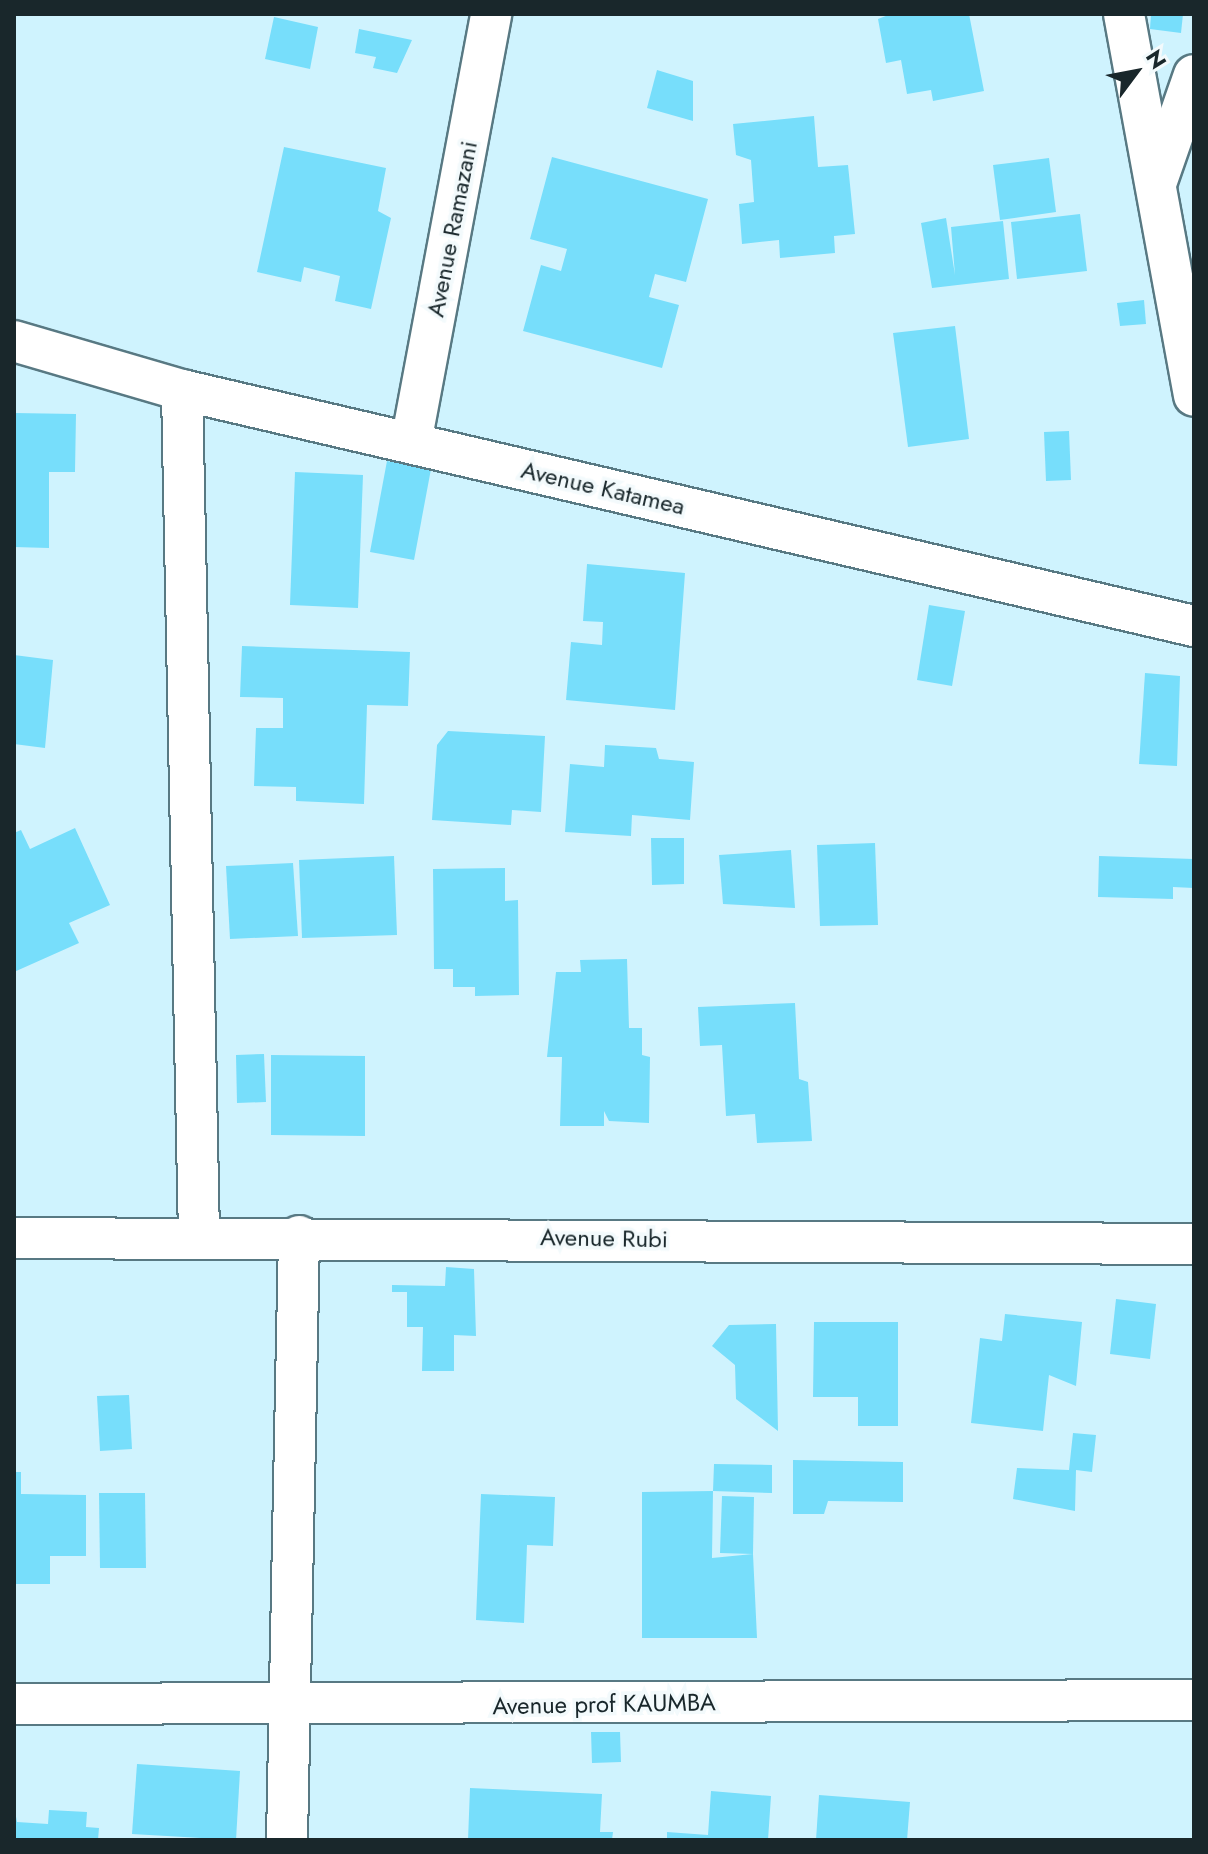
<!DOCTYPE html>
<style>
body{margin:0}
#map{position:relative;width:1208px;height:1854px;overflow:hidden;background:#cff3fe;font-family:Jost,sans-serif}
div>[style]{position:absolute}
[style*='--x']{left:calc(var(--x)*1px);top:calc(var(--y)*1px);width:calc(var(--w)*1px);rotate:calc(var(--a)*1deg)}
.building>*{inset:0;background:#77defb}
.roads{filter:drop-shadow(2px 0 #587983) drop-shadow(-2px 0 #587983) drop-shadow(0 2px #587983) drop-shadow(0 -2px #587983)}
.minor>*{height:40px;margin:-20px;padding:0 20px;transform-origin:20px;border-radius:20px;background:#fff}
span{translate:-50% -50%;white-space:nowrap;text-align:center;line-height:1.15;-webkit-text-stroke:7px #f3fafc;paint-order:stroke}
.street-label{font-size:24px;color:#19272b}
.frame{position:absolute;inset:0;border:16px solid #19272b;pointer-events:none}
.north{position:absolute;left:1096px;top:32px;width:80px;height:80px;-webkit-text-stroke:6px #f3fafc;paint-order:stroke;rotate:58deg;font-size:22px;font-weight:700;line-height:32px;text-align:center;color:#19272b}
.north::after{content:'';display:block;margin:auto;width:28px;height:36px;background:#19272b;clip-path:polygon(50% 0,100% 100%,50% 72%,0 100%)}
</style>
<div id="map">
<div class="building">
<i style="clip-path:polygon(891px 14px,969px 14px,984px 91px,933px 101px,931px 90px,907px 94px,901px 60px,886px 63px,878px 19px)"></i>
<i style="clip-path:polygon(1151px 14px,1183px 14px,1181px 33px,1150px 29px)"></i>
<i style="clip-path:polygon(274px 17px,318px 27px,310px 69px,265px 59px)"></i>
<i style="clip-path:polygon(359px 29px,412px 40px,397px 73px,373px 68px,376px 57px,355px 53px)"></i>
<i style="clip-path:polygon(657px 70px,693px 81px,693px 121px,647px 108px)"></i>
<i style="clip-path:polygon(814px 116px,818px 167px,848px 165px,855px 234px,834px 236px,835px 253px,780px 258px,779px 240px,742px 244px,739px 204px,754px 202px,751px 160px,736px 155px,733px 124px)"></i>
<i style="clip-path:polygon(284px 147px,386px 168px,378px 211px,391px 218px,371px 309px,335px 301px,340px 276px,304px 267px,301px 282px,257px 272px)"></i>
<i style="clip-path:polygon(552px 157px,708px 199px,686px 282px,655px 274px,649px 297px,679px 305px,662px 368px,523px 331px,541px 265px,561px 271px,567px 249px,530px 239px)"></i>
<i style="clip-path:polygon(1049px 158px,1056px 212px,1000px 220px,993px 165px)"></i>
<i style="clip-path:polygon(1080px 214px,1087px 271px,1017px 279px,1011px 222px)"></i>
<i style="clip-path:polygon(946px 218px,955px 275px,951px 227px,1003px 221px,1009px 279px,932px 288px,921px 223px)"></i>
<i style="clip-path:polygon(1144px 300px,1146px 324px,1120px 326px,1117px 303px)"></i>
<i style="clip-path:polygon(955px 326px,969px 439px,908px 447px,893px 333px)"></i>
<i style="clip-path:polygon(14px 413px,76px 414px,75px 472px,49px 472px,49px 548px,14px 547px)"></i>
<i style="clip-path:polygon(1069px 431px,1071px 480px,1046px 481px,1044px 432px)"></i>
<i style="clip-path:polygon(387px 461px,431px 469px,414px 560px,370px 552px)"></i>
<i style="clip-path:polygon(295px 472px,363px 475px,358px 608px,290px 605px)"></i>
<i style="clip-path:polygon(587px 564px,685px 573px,675px 710px,566px 700px,571px 642px,602px 645px,603px 622px,583px 621px)"></i>
<i style="clip-path:polygon(929px 605px,965px 611px,952px 686px,917px 680px)"></i>
<i style="clip-path:polygon(242px 646px,410px 652px,408px 706px,367px 705px,364px 804px,296px 801px,296px 787px,254px 786px,256px 728px,283px 728px,283px 698px,240px 697px)"></i>
<i style="clip-path:polygon(14px 655px,53px 660px,45px 748px,14px 744px)"></i>
<i style="clip-path:polygon(1145px 673px,1180px 676px,1177px 766px,1139px 764px)"></i>
<i style="clip-path:polygon(448px 731px,545px 736px,541px 812px,512px 810px,511px 825px,432px 820px,437px 745px)"></i>
<i style="clip-path:polygon(605px 745px,656px 748px,659px 759px,694px 762px,690px 820px,632px 815px,631px 836px,565px 832px,570px 764px,604px 767px)"></i>
<i style="clip-path:polygon(75px 828px,110px 905px,69px 923px,79px 943px,14px 972px,14px 833px,21px 830px,30px 849px)"></i>
<i style="clip-path:polygon(651px 838px,684px 838px,684px 884px,652px 885px)"></i>
<i style="clip-path:polygon(875px 843px,878px 925px,820px 926px,817px 845px)"></i>
<i style="clip-path:polygon(791px 850px,795px 908px,723px 904px,719px 855px)"></i>
<i style="clip-path:polygon(394px 856px,397px 935px,302px 938px,299px 860px)"></i>
<i style="clip-path:polygon(1099px 856px,1194px 859px,1194px 888px,1173px 887px,1173px 899px,1098px 897px)"></i>
<i style="clip-path:polygon(293px 863px,298px 936px,230px 939px,226px 866px)"></i>
<i style="clip-path:polygon(505px 868px,505px 901px,518px 900px,519px 995px,475px 996px,475px 987px,453px 987px,453px 969px,434px 969px,433px 869px)"></i>
<i style="clip-path:polygon(627px 959px,629px 1028px,642px 1028px,642px 1055px,650px 1057px,649px 1123px,609px 1121px,604px 1111px,604px 1126px,560px 1126px,562px 1057px,547px 1057px,556px 972px,581px 972px,580px 960px)"></i>
<i style="clip-path:polygon(795px 1003px,799px 1079px,808px 1082px,812px 1141px,757px 1143px,755px 1114px,726px 1116px,722px 1045px,700px 1046px,698px 1007px)"></i>
<i style="clip-path:polygon(264px 1054px,266px 1102px,237px 1103px,236px 1055px)"></i>
<i style="clip-path:polygon(271px 1055px,365px 1056px,365px 1136px,271px 1135px)"></i>
<i style="clip-path:polygon(446px 1267px,474px 1269px,476px 1336px,454px 1335px,454px 1371px,422px 1371px,423px 1327px,407px 1327px,407px 1292px,392px 1292px,392px 1285px,445px 1286px)"></i>
<i style="clip-path:polygon(1116px 1299px,1156px 1304px,1150px 1359px,1110px 1354px)"></i>
<i style="clip-path:polygon(1005px 1314px,1082px 1322px,1076px 1386px,1049px 1375px,1043px 1431px,971px 1423px,980px 1338px,1002px 1341px)"></i>
<i style="clip-path:polygon(814px 1322px,898px 1322px,898px 1426px,858px 1426px,858px 1397px,813px 1397px)"></i>
<i style="clip-path:polygon(776px 1324px,778px 1431px,736px 1399px,735px 1365px,712px 1346px,729px 1325px)"></i>
<i style="clip-path:polygon(129px 1395px,132px 1449px,100px 1451px,97px 1396px)"></i>
<i style="clip-path:polygon(1073px 1433px,1096px 1435px,1092px 1472px,1076px 1470px,1075px 1511px,1013px 1499px,1017px 1468px,1069px 1470px)"></i>
<i style="clip-path:polygon(793px 1460px,903px 1462px,903px 1502px,828px 1501px,824px 1514px,793px 1514px)"></i>
<i style="clip-path:polygon(714px 1464px,772px 1465px,772px 1493px,713px 1491px,712px 1558px,753px 1554px,757px 1638px,642px 1638px,642px 1492px,713px 1491px)"></i>
<i style="clip-path:polygon(14px 1472px,21px 1472px,21px 1494px,86px 1495px,86px 1556px,50px 1556px,50px 1584px,14px 1584px)"></i>
<i style="clip-path:polygon(99px 1493px,145px 1493px,146px 1568px,100px 1568px)"></i>
<i style="clip-path:polygon(481px 1494px,555px 1497px,553px 1546px,527px 1545px,524px 1623px,476px 1620px)"></i>
<i style="clip-path:polygon(722px 1496px,754px 1497px,753px 1554px,720px 1553px)"></i>
<i style="clip-path:polygon(591px 1732px,620px 1732px,621px 1762px,592px 1763px)"></i>
<i style="clip-path:polygon(137px 1764px,240px 1771px,236px 1840px,132px 1834px)"></i>
<i style="clip-path:polygon(470px 1788px,602px 1794px,600px 1832px,613px 1832px,612px 1840px,468px 1840px)"></i>
<i style="clip-path:polygon(711px 1791px,771px 1796px,768px 1840px,667px 1840px,667px 1832px,708px 1835px)"></i>
<i style="clip-path:polygon(819px 1795px,910px 1802px,907px 1840px,816px 1840px)"></i>
<i style="clip-path:polygon(14px 1806px,17px 1822px,48px 1824px,49px 1810px,87px 1812px,86px 1827px,99px 1828px,98px 1840px,14px 1840px)"></i>
</div>
<div class="roads">
<div class="minor">
<i style="--x:1124;--y:14;--w:388;--a:79.6"></i>
<i style="--x:1157;--y:181;--w:112;--a:-70.8"></i>
<i style="--x:14;--y:341;--w:175;--a:16.3"></i>
<i style="--x:182;--y:390;--w:1039;--a:13.13"></i>
<i style="--x:182;--y:390;--w:845;--a:88.85"></i>
<i style="--x:411;--y:443;--w:436;--a:-79.4"></i>
<i style="--x:14;--y:1238;--w:1180;--a:0.29"></i>
<i style="--x:14;--y:1704;--w:1180;--a:-0.19"></i>
<i style="--x:287;--y:1840;--w:604;--a:-88.86"></i>
</div>
</div>
<div class="street-label">
<span style="left:452px;top:229px;rotate:-79deg">Avenue Ramazani</span>
<span style="left:603px;top:488px;rotate:13deg">Avenue Katamea</span>
<span style="left:604px;top:1238px;rotate:1deg">Avenue Rubi</span>
<span style="left:604px;top:1704px;rotate:-1deg">Avenue prof KAUMBA</span>
</div>
<div class="frame"></div>
<div class="north">N</div>
</div>
